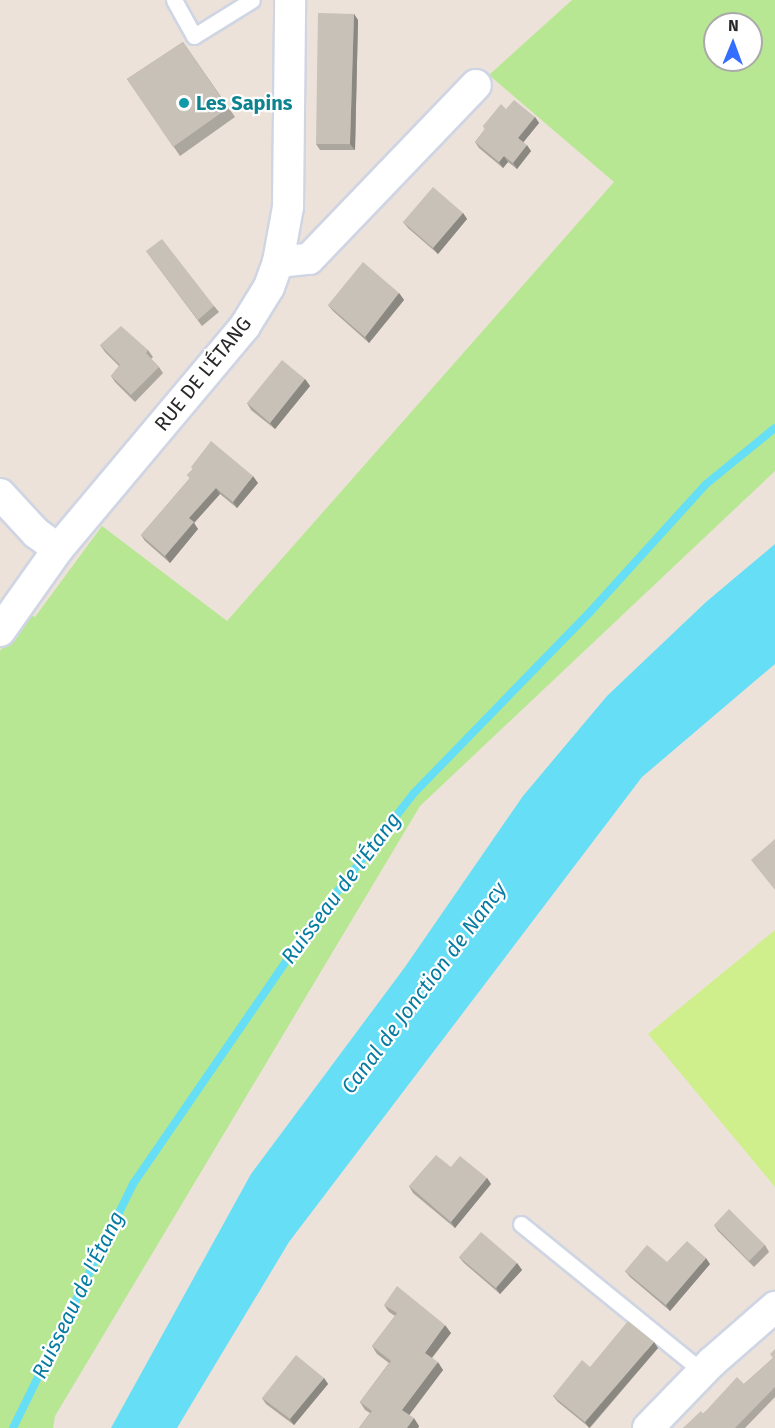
<!DOCTYPE html>
<meta charset="utf-8">
<style>
body{margin:0}
#map{position:relative;width:775px;height:1428px;overflow:hidden;background:#ece2d9;font-family:"Fira Sans",sans-serif}
div>[style]{position:absolute}
[style*='--x']{left:calc(var(--x)*1px);top:calc(var(--y)*1px);width:calc(var(--w)*1px);rotate:calc(var(--a)*1deg)}
.green>*{inset:0;background:#b7e792}
.pitch>*{inset:0;background:#cfef8d}
.water>*{inset:0;background:#65def6}
.stream>*{height:8px;margin:-4px;padding:0 4px;transform-origin:4px;border-radius:4px;background:#65def6}
.roads{filter:drop-shadow(2px 0 #cfd5e3) drop-shadow(-2px 0 #cfd5e3) drop-shadow(0 2px #cfd5e3) drop-shadow(0 -2px #cfd5e3)}
.service>*{height:15px;margin:-7.5px;padding:0 7.5px;transform-origin:7.5px;border-radius:7.5px;background:#fff}
.minor>*{height:30px;margin:-15px;padding:0 15px;transform-origin:15px;border-radius:15px;background:#fff}
.wall>*{inset:0;background:#aba69e}
.shaded-wall>*{inset:0;background:#8b8781}
.building>*{inset:0;background:#c7c1b8}
.dots>*{width:16px;height:16px;translate:-50% -50%;box-sizing:border-box;border:3px solid #fff;border-radius:50%}
span{translate:-50% -50%;white-space:nowrap;text-align:center;line-height:1.15;-webkit-text-stroke:4.5px #fff;paint-order:stroke}
.culture-label{font-size:20px;color:#0d838f;font-weight:700}
.left{translate:0 -50%;text-align:left}
.street-label{font-size:20px;color:#292929}
.water-label{font-size:21px;color:#057ba1;font-style:italic}
.north{position:absolute;left:703px;top:12px;width:60px;height:60px;box-sizing:border-box;background:#fff;border:2px solid #a9a9a9;border-radius:50%;rotate:1deg;font-size:16px;font-weight:700;line-height:24px;text-align:center;color:#292929}
.north::after{content:'';display:block;margin:auto;width:21px;height:27px;background:#346eff;clip-path:polygon(50% 0,100% 100%,50% 72%,0 100%)}
</style>
<div id="map">
<div class="green">
<i style="clip-path:polygon(evenodd,572px 0,775px 0,775px 471px,420px 806px,55px 1416px,53px 1428px,0 1428px,0 651px,27px 613px,35px 617px,102px 526px,227px 621px,614px 182px,489px 75px,572px 0,715px 24px,751px 24px,751px 60px,715px 60px,715px 24px)"></i>
</div>
<div class="pitch">
<i style="clip-path:polygon(775px 930px,775px 1187px,648px 1034px)"></i>
</div>
<div class="water">
<i style="clip-path:polygon(775px 544px,775px 664px,642px 777px,289px 1242px,177px 1428px,111px 1428px,251px 1174px,405px 967px,523px 796px,607px 696px,706px 602px)"></i>
</div>
<div class="stream">
<i style="--x:13;--y:1428;--w:272;--a:-63.8"></i>
<i style="--x:133;--y:1184;--w:316;--a:-55.5"></i>
<i style="--x:312;--y:924;--w:166;--a:-52.1"></i>
<i style="--x:414;--y:793;--w:252;--a:-45.8"></i>
<i style="--x:590;--y:612;--w:171;--a:-47.8"></i>
<i style="--x:705;--y:485;--w:90;--a:-39.2"></i>
</div>
<div class="roads">
<div class="service">
<i style="--x:174;--y:0;--w:41;--a:60.9"></i>
<i style="--x:194;--y:36;--w:68;--a:-31.8"></i>
<i style="--x:521;--y:1224;--w:235;--a:39.1"></i>
</div>
<div class="minor">
<i style="--x:278;--y:262;--w:31;--a:-6"></i>
<i style="--x:309;--y:259;--w:241;--a:-46.2"></i>
<i style="--x:0;--y:494;--w:53;--a:47.3"></i>
<i style="--x:36;--y:533;--w:27;--a:36"></i>
<i style="--x:0;--y:631;--w:100;--a:-54.7"></i>
<i style="--x:58;--y:549;--w:291;--a:-50"></i>
<i style="--x:245;--y:326;--w:46;--a:-58.4"></i>
<i style="--x:269;--y:287;--w:27;--a:-70"></i>
<i style="--x:278;--y:262;--w:56;--a:-79.7"></i>
<i style="--x:288;--y:207;--w:207;--a:-89.4"></i>
<i style="--x:648;--y:1428;--w:92;--a:-45.9"></i>
<i style="--x:712;--y:1362;--w:84;--a:-41.1"></i>
</div>
</div>
<div class="wall">
<i style="clip-path:polygon(354px 14px,358px 20px,355px 150px,320px 150px,316px 144px)"></i>
<i style="clip-path:polygon(183px 42px,235px 117px,180px 156px,127px 79px)"></i>
<i style="clip-path:polygon(506px 109px,535px 117px,539px 123px,523px 142px,531px 151px,517px 169px,508px 162px,503px 168px,479px 148px,475px 142px,485px 129px,483px 126px)"></i>
<i style="clip-path:polygon(463px 213px,467px 219px,438px 254px,408px 228px,403px 222px)"></i>
<i style="clip-path:polygon(146px 251px,214px 306px,219px 312px,202px 326px)"></i>
<i style="clip-path:polygon(399px 293px,404px 300px,369px 343px,333px 311px,328px 305px)"></i>
<i style="clip-path:polygon(100px 345px,148px 350px,153px 357px,151px 359px,159px 367px,163px 373px,135px 402px,115px 382px,111px 376px,119px 366px,105px 352px)"></i>
<i style="clip-path:polygon(305px 379px,310px 386px,275px 429px,251px 410px,247px 403px)"></i>
<i style="clip-path:polygon(191px 467px,258px 483px,237px 508px,220px 494px,194px 523px,198px 529px,170px 563px,145px 541px,141px 535px,190px 478px,187px 475px,193px 469px)"></i>
<i style="clip-path:polygon(451px 1167px,487px 1178px,491px 1184px,455px 1228px,413px 1193px,409px 1186px)"></i>
<i style="clip-path:polygon(714px 1225px,765px 1245px,769px 1252px,754px 1267px,718px 1231px)"></i>
<i style="clip-path:polygon(459px 1257px,517px 1263px,522px 1270px,500px 1294px,464px 1263px)"></i>
<i style="clip-path:polygon(710px 1264px,670px 1311px,630px 1277px,625px 1271px)"></i>
<i style="clip-path:polygon(384px 1305px,451px 1333px,432px 1358px,443px 1370px,409px 1415px,419px 1426px,418px 1428px,359px 1428px,370px 1413px,365px 1410px,360px 1402px,389px 1363px,377px 1354px,372px 1346px,395px 1316px,389px 1312px)"></i>
<i style="clip-path:polygon(658px 1348px,590px 1428px,558px 1402px,553px 1396px,590px 1367px)"></i>
<i style="clip-path:polygon(775px 1349px,775px 1397px,745px 1428px,683px 1428px,744px 1384px,773px 1358px)"></i>
<i style="clip-path:polygon(324px 1378px,328px 1384px,294px 1425px,266px 1404px,262px 1398px)"></i>
</div>
<div class="shaded-wall">
<i style="clip-path:polygon(354px 14px,358px 20px,355px 150px,350px 144px)"></i>
<i style="clip-path:polygon(535px 117px,539px 123px,522px 144px,518px 138px)"></i>
<i style="clip-path:polygon(527px 145px,531px 151px,517px 169px,513px 163px)"></i>
<i style="clip-path:polygon(504px 156px,508px 162px,503px 168px,499px 162px)"></i>
<i style="clip-path:polygon(463px 213px,467px 219px,438px 254px,433px 248px)"></i>
<i style="clip-path:polygon(399px 293px,404px 300px,369px 343px,365px 337px)"></i>
<i style="clip-path:polygon(305px 379px,310px 386px,275px 429px,270px 423px)"></i>
<i style="clip-path:polygon(253px 476px,258px 483px,237px 508px,233px 502px)"></i>
<i style="clip-path:polygon(216px 488px,220px 494px,194px 523px,198px 529px,170px 563px,165px 556px,189px 518px)"></i>
<i style="clip-path:polygon(487px 1178px,491px 1184px,455px 1228px,451px 1222px)"></i>
<i style="clip-path:polygon(706px 1258px,710px 1264px,670px 1311px,666px 1305px)"></i>
<i style="clip-path:polygon(517px 1263px,522px 1270px,500px 1294px,496px 1288px)"></i>
<i style="clip-path:polygon(445px 1325px,451px 1333px,430px 1360px,425px 1353px)"></i>
<i style="clip-path:polygon(654px 1342px,658px 1348px,589px 1428px,585px 1422px)"></i>
<i style="clip-path:polygon(438px 1362px,443px 1370px,407px 1418px,402px 1410px)"></i>
<i style="clip-path:polygon(324px 1378px,328px 1384px,294px 1425px,290px 1419px)"></i>
<i style="clip-path:polygon(414px 1418px,419px 1426px,418px 1428px,407px 1428px)"></i>
</div>
<div class="building">
<i style="clip-path:polygon(318px 13px,354px 14px,350px 144px,316px 144px)"></i>
<i style="clip-path:polygon(183px 42px,228px 108px,173px 147px,127px 79px)"></i>
<i style="clip-path:polygon(514px 100px,535px 117px,518px 138px,527px 145px,513px 163px,504px 156px,499px 162px,475px 142px,485px 129px,483px 126px,501px 104px,506px 109px)"></i>
<i style="clip-path:polygon(433px 187px,463px 213px,433px 248px,403px 222px)"></i>
<i style="clip-path:polygon(162px 239px,214px 306px,198px 320px,146px 251px)"></i>
<i style="clip-path:polygon(363px 262px,399px 293px,365px 337px,328px 305px)"></i>
<i style="clip-path:polygon(121px 326px,148px 350px,146px 353px,159px 367px,131px 395px,111px 376px,120px 365px,100px 345px)"></i>
<i style="clip-path:polygon(282px 360px,305px 379px,270px 423px,247px 403px)"></i>
<i style="clip-path:polygon(211px 441px,253px 476px,233px 502px,216px 488px,189px 518px,194px 522px,165px 556px,141px 535px,190px 478px,187px 475px,193px 469px,191px 467px)"></i>
<i style="clip-path:polygon(775px 839px,775px 890px,751px 860px)"></i>
<i style="clip-path:polygon(436px 1155px,451px 1167px,460px 1156px,487px 1178px,451px 1222px,409px 1186px)"></i>
<i style="clip-path:polygon(729px 1209px,765px 1245px,749px 1261px,714px 1225px)"></i>
<i style="clip-path:polygon(481px 1232px,517px 1263px,496px 1288px,459px 1257px)"></i>
<i style="clip-path:polygon(687px 1241px,706px 1258px,666px 1305px,625px 1271px,647px 1245px,667px 1262px)"></i>
<i style="clip-path:polygon(397px 1286px,445px 1325px,425px 1353px,438px 1362px,402px 1410px,414px 1418px,407px 1428px,359px 1428px,372px 1411px,360px 1402px,391px 1361px,372px 1346px,397px 1313px,384px 1305px)"></i>
<i style="clip-path:polygon(628px 1321px,654px 1342px,585px 1422px,553px 1396px,582px 1360px,590px 1367px)"></i>
<i style="clip-path:polygon(775px 1349px,775px 1387px,735px 1428px,683px 1428px,701px 1411px,703px 1414px,737px 1377px,744px 1384px,773px 1358px,770px 1354px)"></i>
<i style="clip-path:polygon(296px 1355px,324px 1378px,290px 1419px,262px 1398px)"></i>
</div>
<div class="dots">
<i style="left:184px;top:103px;background:#0f9aa8"></i>
</div>
<div class="culture-label">
<span class="left" style="left:196px;top:103px">Les Sapins</span>
</div>
<div class="street-label">
<span style="left:203px;top:374px;rotate:-51deg">RUE DE L'ÉTANG</span>
</div>
<div class="water-label">
<span style="left:341px;top:888px;rotate:-53deg">Ruisseau de l'Étang</span>
<span style="left:424px;top:988px;rotate:-53deg">Canal de Jonction de Nancy</span>
<span style="left:78px;top:1295px;rotate:-64deg">Ruisseau de l'Étang</span>
</div>
<div class="north">N</div>
</div>
